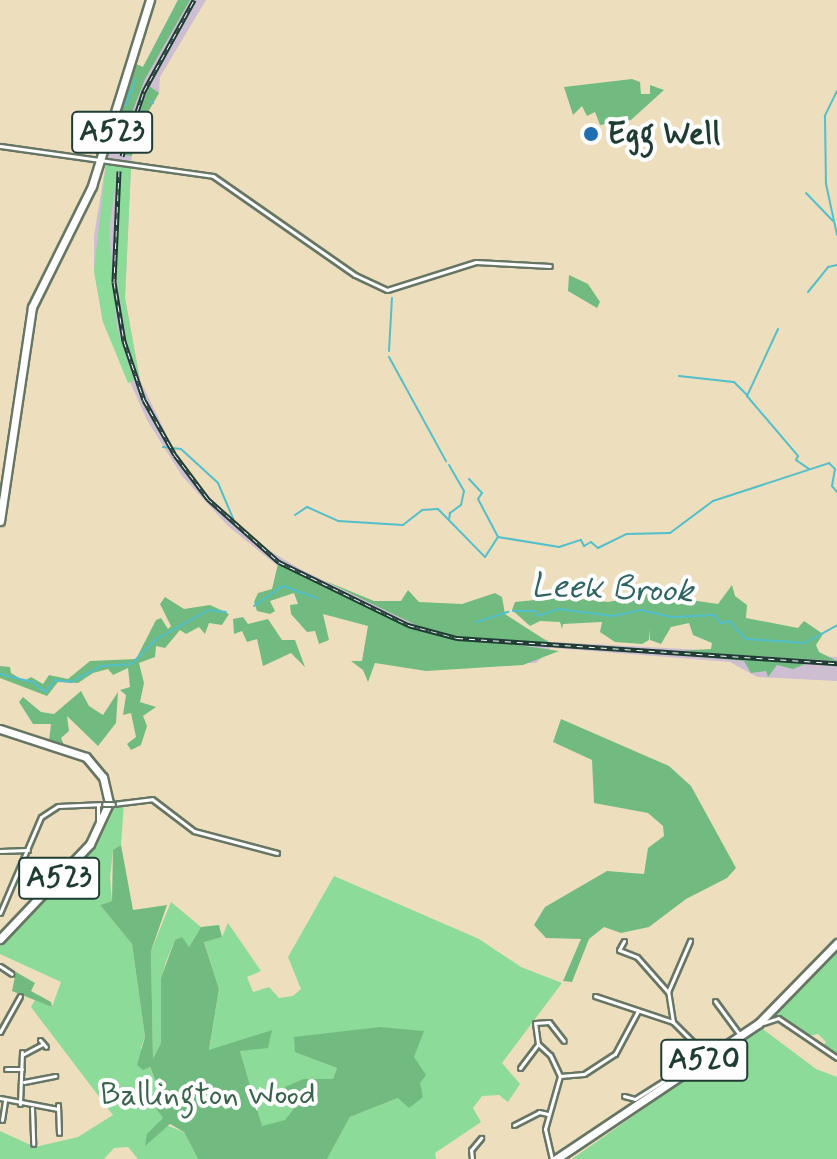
<!DOCTYPE html>
<style>
body{margin:0}
#map{position:relative;width:837px;height:1159px;overflow:hidden;background:#eddfbd;font-family:Mynerve,sans-serif}
div>[style]{position:absolute}
[style*='--x']{left:calc(var(--x)*1px);top:calc(var(--y)*1px);width:calc(var(--w)*1px);rotate:calc(var(--a)*1deg)}
.industrial>*{inset:0;background:#cebed1}
.green>*{inset:0;background:#8cdb99}
.forest>*{inset:0;background:#71bb81}
.stream>*{height:2px;margin:-1px;padding:0 1px;transform-origin:1px;border-radius:1px;background:#52bfca}
.roads{filter:drop-shadow(2px 0 #677664) drop-shadow(-2px 0 #677664) drop-shadow(0 2px #677664) drop-shadow(0 -2px #677664)}
.minor>*{height:3px;margin:-1.5px;padding:0 1.5px;transform-origin:1.5px;border-radius:1.5px;background:#fff}
.trunk>*{height:7px;margin:-3.5px;padding:0 3.5px;transform-origin:3.5px;border-radius:3.5px;background:#fff}
.rail>*{height:5px;margin-top:-2.5px;transform-origin:0;background:repeating-linear-gradient(90deg,#fff 0 6px,#1f3d34 0 12px);box-sizing:border-box;border-block:2px solid #1f3d34}
.bridges{filter:drop-shadow(2px 0 #677664) drop-shadow(-2px 0 #677664) drop-shadow(0 2px #677664) drop-shadow(0 -2px #677664)}
.minor-bridge>*{height:3px;margin:-1.5px;padding:0 1.5px;transform-origin:1.5px;border-radius:1.5px;background:#fff}
.dots>*{width:22px;height:22px;translate:-50% -50%;box-sizing:border-box;border:4px solid #fff;border-radius:50%}
span{translate:-50% -50%;white-space:nowrap;text-align:center;line-height:1.15;-webkit-text-stroke:8px #fff;paint-order:stroke}
.shield-label span{padding:2px 6px;background:#fff;border:2px solid;border-radius:6px;-webkit-text-stroke-width:0}
.shield-label{font-size:30px;color:#1f3d34;font-weight:700}
.poi-label{font-size:32px;color:#1f3d34;font-weight:700}
.left{translate:0 -50%;text-align:left}
.park-label{font-size:32px;color:#3a644d}
.water-label{font-size:34px;color:#2e6461;font-style:italic}
</style>
<div id="map">
<div class="industrial">
<i style="clip-path:polygon(178px 0,206px 0,160px 77px,159px 93px,136px 133px,131px 162px,107px 158px,136px 64px,143px 67px)"></i>
<i style="clip-path:polygon(106px 163px,131px 167px,125px 298px,140px 380px,175px 452px,200px 487px,253px 541px,300px 569px,360px 598px,548px 640px,550px 649px,536px 663px,486px 663px,457px 657px,279px 567px,229px 527px,182px 476px,147px 420px,103px 322px,94px 271px,94px 236px)"></i>
<i style="clip-path:polygon(554px 642px,837px 657px,837px 681px,757px 677px,730px 662px,554px 648px)"></i>
</div>
<div class="green">
<i style="clip-path:polygon(106px 163px,131px 167px,125px 298px,140px 380px,127px 345px,115px 268px,117px 171px,109px 232px,117px 327px,134px 381px,128px 383px,103px 322px,94px 271px)"></i>
<i style="clip-path:polygon(124px 803px,121px 845px,113px 850px,110px 878px,112px 901px,100px 905px,132px 944px,145px 1037px,141px 1048px,161px 1093px,166px 1125px,184px 1132px,198px 1159px,138px 1159px,128px 1147px,114px 1148px,104px 1159px,0 1159px,0 1131px,35px 1147px,78px 1137px,113px 1115px,31px 1007px,35px 1000px,52px 1007px,61px 982px,0 954px,0 942px,90px 848px,112px 806px)"></i>
<i style="clip-path:polygon(334px 876px,479px 939px,521px 967px,562px 983px,502px 1063px,520px 1084px,508px 1102px,499px 1095px,482px 1096px,473px 1108px,481px 1122px,435px 1153px,436px 1159px,327px 1159px,350px 1117px,398px 1098px,423px 1097px,296px 1052px,337px 1068px,333px 1079px,303px 1079px,285px 1088px,297px 1106px,286px 1120px,262px 1127px,240px 1051px,272px 1030px,209px 1051px,219px 989px,204px 941px,222px 937px,228px 923px,261px 971px,247px 977px,253px 992px,269px 987px,279px 998px,293px 996px,301px 989px,288px 957px)"></i>
<i style="clip-path:polygon(171px 902px,201px 927px,189px 947px,175px 940px,167px 959px,161px 979px,161px 1043px,153px 1061px,151px 951px)"></i>
<i style="clip-path:polygon(837px 951px,837px 1056px,823px 1046px,826px 1042px,818px 1034px,809px 1036px,775px 1014px)"></i>
<i style="clip-path:polygon(760px 1027px,816px 1069px,837px 1077px,837px 1159px,572px 1159px)"></i>
</div>
<div class="forest">
<i style="clip-path:polygon(178px 0,190px 0,145px 79px,118px 148px,110px 147px,136px 64px,143px 67px)"></i>
<i style="clip-path:polygon(632px 79px,640px 82px,641px 94px,650px 94px,650px 85px,664px 90px,631px 120px,600px 125px,595px 112px,587px 116px,582px 106px,573px 115px,564px 87px)"></i>
<i style="clip-path:polygon(149px 86px,159px 93px,136px 133px,132px 156px,125px 155px)"></i>
<i style="clip-path:polygon(569px 275px,588px 284px,600px 302px,597px 308px,568px 291px)"></i>
<i style="clip-path:polygon(278px 564px,418px 630px,559px 651px,523px 665px,426px 671px,375px 663px,368px 682px,363px 670px,351px 661px,362px 661px,368px 626px,323px 614px,329px 640px,319px 644px,315px 631px,307px 632px,291px 614px,290px 605px,298px 604px,294px 593px,270px 601px,275px 611px,270px 614px,257px 611px,254px 602px,258px 593px,272px 589px)"></i>
<i style="clip-path:polygon(323px 580px,374px 601px,401px 601px,408px 590px,419px 602px,462px 604px,495px 593px,502px 597px,505px 614px,550px 643px,461px 637px,422px 628px)"></i>
<i style="clip-path:polygon(732px 585px,735px 596px,747px 605px,746px 618px,798px 628px,804px 621px,823px 634px,816px 645px,819px 652px,837px 661px,678px 651px,711px 649px,712px 643px,693px 635px,689px 623px,671px 627px,661px 644px,650px 640px,650px 629px,649px 640px,642px 644px,615px 642px,600px 632px,602px 622px,563px 624px,562px 629px,560px 622px,540px 621px,530px 626px,512px 610px,515px 602px,564px 597px,608px 602px,649px 594px,718px 604px)"></i>
<i style="clip-path:polygon(165px 597px,184px 609px,210px 605px,229px 614px,222px 625px,209px 623px,205px 634px,199px 627px,186px 634px,180px 630px,165px 648px,156px 646px,155px 657px,139px 663px,144px 683px,140px 702px,156px 707px,143px 716px,147px 726px,141px 745px,131px 750px,127px 744px,136px 737px,131px 713px,123px 715px,126px 695px,120px 690px,130px 687px,128px 668px,113px 675px,108px 669px,93px 673px,78px 683px,58px 682px,47px 696px,0 678px,0 666px,10px 667px,11px 673px,24px 681px,31px 677px,43px 684px,49px 675px,68px 679px,90px 661px,136px 659px,156px 620px,161px 618px,168px 629px,171px 626px,160px 604px)"></i>
<i style="clip-path:polygon(243px 617px,248px 624px,268px 619px,282px 640px,295px 640px,305px 667px,291px 653px,263px 666px,257px 639px,247px 642px,242px 631px,234px 634px,233px 619px)"></i>
<i style="clip-path:polygon(696px 656px,803px 661px,805px 664px,793px 669px,777px 665px,768px 677px,766px 671px,751px 673px,744px 661px)"></i>
<i style="clip-path:polygon(81px 691px,89px 706px,103px 715px,118px 692px,116px 723px,98px 746px,67px 716px,69px 731px,61px 738px,64px 745px,49px 741px,51px 724px,33px 724px,19px 702px,23px 697px,41px 712px,54px 714px)"></i>
<i style="clip-path:polygon(561px 719px,669px 766px,691px 786px,736px 868px,727px 878px,686px 899px,649px 927px,621px 933px,604px 927px,589px 939px,572px 982px,563px 981px,581px 939px,546px 938px,534px 925px,545px 907px,607px 871px,644px 874px,648px 848px,664px 836px,663px 826px,648px 813px,594px 803px,592px 760px,553px 742px)"></i>
<i style="clip-path:polygon(121px 845px,133px 910px,167px 905px,151px 951px,153px 1059px,161px 1043px,161px 978px,175px 940px,182px 937px,189px 947px,201px 927px,219px 925px,222px 937px,204px 942px,219px 989px,209px 1050px,272px 1030px,268px 1048px,240px 1051px,262px 1126px,285px 1120px,296px 1106px,285px 1087px,303px 1079px,333px 1079px,337px 1068px,295px 1052px,294px 1037px,380px 1027px,424px 1031px,414px 1057px,426px 1075px,420px 1083px,423px 1097px,409px 1108px,398px 1098px,350px 1117px,327px 1159px,198px 1159px,184px 1132px,170px 1124px,145px 1146px,147px 1134px,163px 1118px,147px 1096px,160px 1092px,150px 1067px,143px 1070px,137px 1065px,145px 1037px,132px 944px,100px 905px,112px 901px,113px 850px)"></i>
<i style="clip-path:polygon(16px 972px,35px 983px,31px 991px,51px 1002px,52px 1007px,12px 991px)"></i>
</div>
<div class="stream">
<i style="--x:837;--y:91;--w:28;--a:116"></i>
<i style="--x:825;--y:116;--w:68;--a:89.2"></i>
<i style="--x:826;--y:184;--w:52;--a:77.8"></i>
<i style="--x:132;--y:92;--w:13;--a:-77"></i>
<i style="--x:151;--y:101;--w:3;--a:45"></i>
<i style="--x:126;--y:106;--w:15;--a:-74"></i>
<i style="--x:806;--y:193;--w:39;--a:46"></i>
<i style="--x:808;--y:292;--w:32;--a:-51"></i>
<i style="--x:828;--y:267;--w:9;--a:-13"></i>
<i style="--x:778;--y:329;--w:74;--a:114.8"></i>
<i style="--x:747;--y:396;--w:79;--a:49.6"></i>
<i style="--x:798;--y:456;--w:4;--a:117"></i>
<i style="--x:796;--y:460;--w:16;--a:35"></i>
<i style="--x:389;--y:351;--w:53;--a:-86.8"></i>
<i style="--x:389;--y:357;--w:119;--a:61.3"></i>
<i style="--x:679;--y:376;--w:55;--a:6.2"></i>
<i style="--x:734;--y:382;--w:18;--a:45"></i>
<i style="--x:163;--y:447;--w:18;--a:6"></i>
<i style="--x:181;--y:449;--w:50;--a:42.6"></i>
<i style="--x:218;--y:483;--w:39;--a:67"></i>
<i style="--x:449;--y:465;--w:30;--a:60"></i>
<i style="--x:464;--y:491;--w:14;--a:102"></i>
<i style="--x:461;--y:505;--w:14;--a:144"></i>
<i style="--x:450;--y:513;--w:7;--a:98"></i>
<i style="--x:469;--y:479;--w:19;--a:47"></i>
<i style="--x:482;--y:493;--w:7;--a:124"></i>
<i style="--x:478;--y:499;--w:43;--a:62.2"></i>
<i style="--x:295;--y:515;--w:14;--a:-34"></i>
<i style="--x:307;--y:507;--w:34;--a:24"></i>
<i style="--x:338;--y:521;--w:65;--a:3.5"></i>
<i style="--x:403;--y:525;--w:24;--a:-38"></i>
<i style="--x:422;--y:510;--w:16;--a:-4"></i>
<i style="--x:438;--y:509;--w:67;--a:45.6"></i>
<i style="--x:485;--y:557;--w:24;--a:-57"></i>
<i style="--x:498;--y:537;--w:62;--a:9.3"></i>
<i style="--x:559;--y:547;--w:23;--a:-18"></i>
<i style="--x:581;--y:540;--w:7;--a:63"></i>
<i style="--x:584;--y:546;--w:8;--a:-30"></i>
<i style="--x:591;--y:542;--w:9;--a:41"></i>
<i style="--x:598;--y:548;--w:32;--a:-26"></i>
<i style="--x:627;--y:534;--w:43;--a:-1.3"></i>
<i style="--x:670;--y:533;--w:54;--a:-36.7"></i>
<i style="--x:713;--y:501;--w:122;--a:-18.1"></i>
<i style="--x:829;--y:463;--w:8;--a:45"></i>
<i style="--x:835;--y:469;--w:17;--a:100"></i>
<i style="--x:832;--y:486;--w:8;--a:50"></i>
<i style="--x:254;--y:606;--w:35;--a:-35"></i>
<i style="--x:283;--y:586;--w:37;--a:20"></i>
<i style="--x:513;--y:611;--w:22;--a:0"></i>
<i style="--x:535;--y:611;--w:6;--a:59"></i>
<i style="--x:538;--y:616;--w:21;--a:-19"></i>
<i style="--x:558;--y:609;--w:55;--a:7.3"></i>
<i style="--x:613;--y:616;--w:29;--a:-12"></i>
<i style="--x:641;--y:610;--w:32;--a:13"></i>
<i style="--x:672;--y:617;--w:42;--a:-2.7"></i>
<i style="--x:714;--y:615;--w:11;--a:49"></i>
<i style="--x:721;--y:623;--w:8;--a:-14"></i>
<i style="--x:729;--y:621;--w:25;--a:47"></i>
<i style="--x:746;--y:639;--w:59;--a:3.9"></i>
<i style="--x:805;--y:643;--w:37;--a:-29"></i>
<i style="--x:477;--y:622;--w:33;--a:-18"></i>
<i style="--x:0;--y:674;--w:34;--a:14"></i>
<i style="--x:33;--y:682;--w:16;--a:38"></i>
<i style="--x:46;--y:692;--w:15;--a:-53"></i>
<i style="--x:55;--y:680;--w:16;--a:7"></i>
<i style="--x:71;--y:682;--w:34;--a:-28"></i>
<i style="--x:101;--y:666;--w:30;--a:-4"></i>
<i style="--x:131;--y:664;--w:36;--a:-44"></i>
<i style="--x:157;--y:639;--w:59;--a:-29.6"></i>
<i style="--x:208;--y:610;--w:18;--a:6"></i>
</div>
<div class="roads">
<div class="minor">
<i style="--x:0;--y:146;--w:215;--a:8"></i>
<i style="--x:213;--y:176;--w:173;--a:34.9"></i>
<i style="--x:355;--y:275;--w:35;--a:25"></i>
<i style="--x:387;--y:290;--w:93;--a:-17.5"></i>
<i style="--x:476;--y:262;--w:74;--a:3.1"></i>
<i style="--x:113;--y:804;--w:39;--a:-7"></i>
<i style="--x:152;--y:799;--w:53;--a:37.3"></i>
<i style="--x:194;--y:831;--w:86;--a:14.8"></i>
<i style="--x:98;--y:805;--w:16;--a:90"></i>
<i style="--x:0;--y:851;--w:28;--a:-2"></i>
<i style="--x:0;--y:913;--w:104;--a:-66.9"></i>
<i style="--x:41;--y:817;--w:20;--a:-33"></i>
<i style="--x:58;--y:806;--w:46;--a:-2.5"></i>
<i style="--x:624;--y:941;--w:10;--a:119"></i>
<i style="--x:619;--y:950;--w:19;--a:21"></i>
<i style="--x:637;--y:957;--w:47;--a:48.5"></i>
<i style="--x:0;--y:966;--w:14;--a:34"></i>
<i style="--x:595;--y:996;--w:82;--a:18.4"></i>
<i style="--x:673;--y:1022;--w:49;--a:45"></i>
<i style="--x:715;--y:1001;--w:42;--a:53.7"></i>
<i style="--x:673;--y:1022;--w:30;--a:-99"></i>
<i style="--x:668;--y:992;--w:56;--a:-66.7"></i>
<i style="--x:763;--y:1023;--w:16;--a:-18"></i>
<i style="--x:778;--y:1018;--w:71;--a:34.1"></i>
<i style="--x:0;--y:1032;--w:41;--a:-60.9"></i>
<i style="--x:40;--y:1040;--w:9;--a:49"></i>
<i style="--x:22;--y:1055;--w:24;--a:-28"></i>
<i style="--x:520;--y:1068;--w:30;--a:-53"></i>
<i style="--x:6;--y:1069;--w:16;--a:0"></i>
<i style="--x:560;--y:1076;--w:24;--a:-5"></i>
<i style="--x:584;--y:1074;--w:37;--a:-33"></i>
<i style="--x:615;--y:1054;--w:49;--a:-61.9"></i>
<i style="--x:24;--y:1082;--w:32;--a:-11"></i>
<i style="--x:624;--y:1096;--w:11;--a:15"></i>
<i style="--x:635;--y:1099;--w:45;--a:-32.3"></i>
<i style="--x:673;--y:1075;--w:6;--a:9"></i>
<i style="--x:0;--y:1098;--w:59;--a:10.7"></i>
<i style="--x:20;--y:1104;--w:52;--a:-87.8"></i>
<i style="--x:58;--y:1105;--w:28;--a:88"></i>
<i style="--x:32;--y:1108;--w:36;--a:88"></i>
<i style="--x:2;--y:1120;--w:20;--a:-81"></i>
<i style="--x:514;--y:1125;--w:28;--a:-27"></i>
<i style="--x:539;--y:1112;--w:9;--a:13"></i>
<i style="--x:472;--y:1159;--w:9;--a:-96"></i>
<i style="--x:471;--y:1150;--w:16;--a:-50"></i>
<i style="--x:552;--y:1159;--w:31;--a:-103"></i>
<i style="--x:545;--y:1129;--w:55;--a:-74.2"></i>
<i style="--x:560;--y:1076;--w:23;--a:-115"></i>
<i style="--x:550;--y:1055;--w:16;--a:-137"></i>
<i style="--x:538;--y:1044;--w:21;--a:-98"></i>
<i style="--x:535;--y:1023;--w:14;--a:-4"></i>
<i style="--x:549;--y:1022;--w:24;--a:52"></i>
</div>
<div class="trunk">
<i style="--x:0;--y:521;--w:216;--a:-81.5"></i>
<i style="--x:32;--y:307;--w:135;--a:-63.6"></i>
<i style="--x:92;--y:186;--w:195;--a:-72.7"></i>
<i style="--x:0;--y:729;--w:90;--a:18"></i>
<i style="--x:86;--y:757;--w:26;--a:50"></i>
<i style="--x:103;--y:777;--w:27;--a:77"></i>
<i style="--x:109;--y:803;--w:45;--a:114.9"></i>
<i style="--x:90;--y:844;--w:131;--a:133.5"></i>
<i style="--x:556;--y:1159;--w:244;--a:-33.8"></i>
<i style="--x:759;--y:1023;--w:112;--a:-45.7"></i>
</div>
</div>
<div class="rail">
<i style="--x:122;--y:156;--w:69;--a:-71.3"></i>
<i style="--x:144;--y:91;--w:104;--a:-61.2"></i>
<i style="--x:119;--y:171;--w:111;--a:92.6"></i>
<i style="--x:114;--y:282;--w:60;--a:80.4"></i>
<i style="--x:124;--y:341;--w:62;--a:71.3"></i>
<i style="--x:144;--y:400;--w:63;--a:60.6"></i>
<i style="--x:175;--y:455;--w:55;--a:53.1"></i>
<i style="--x:208;--y:499;--w:95;--a:41.6"></i>
<i style="--x:279;--y:562;--w:144;--a:26"></i>
<i style="--x:408;--y:625;--w:51;--a:14.9"></i>
<i style="--x:457;--y:638;--w:381;--a:3.8"></i>
</div>
<div class="bridges">
<div class="minor-bridge">
<i style="--x:104;--y:804;--w:9;--a:0"></i>
</div>
</div>
<div class="dots">
<i style="left:591px;top:134px;background:#1f6fb2"></i>
</div>
<div class="shield-label">
<span style="left:112px;top:132px">A523</span>
<span style="left:59px;top:878px">A523</span>
<span style="left:704px;top:1060px">A520</span>
</div>
<div class="poi-label">
<span class="left" style="left:607px;top:134px">Egg Well</span>
</div>
<div class="park-label">
<span style="left:208px;top:1095px">Ballington Wood</span>
</div>
<div class="water-label">
<span style="left:612px;top:589px;rotate:2deg">Leek Brook</span>
</div>
</div>
